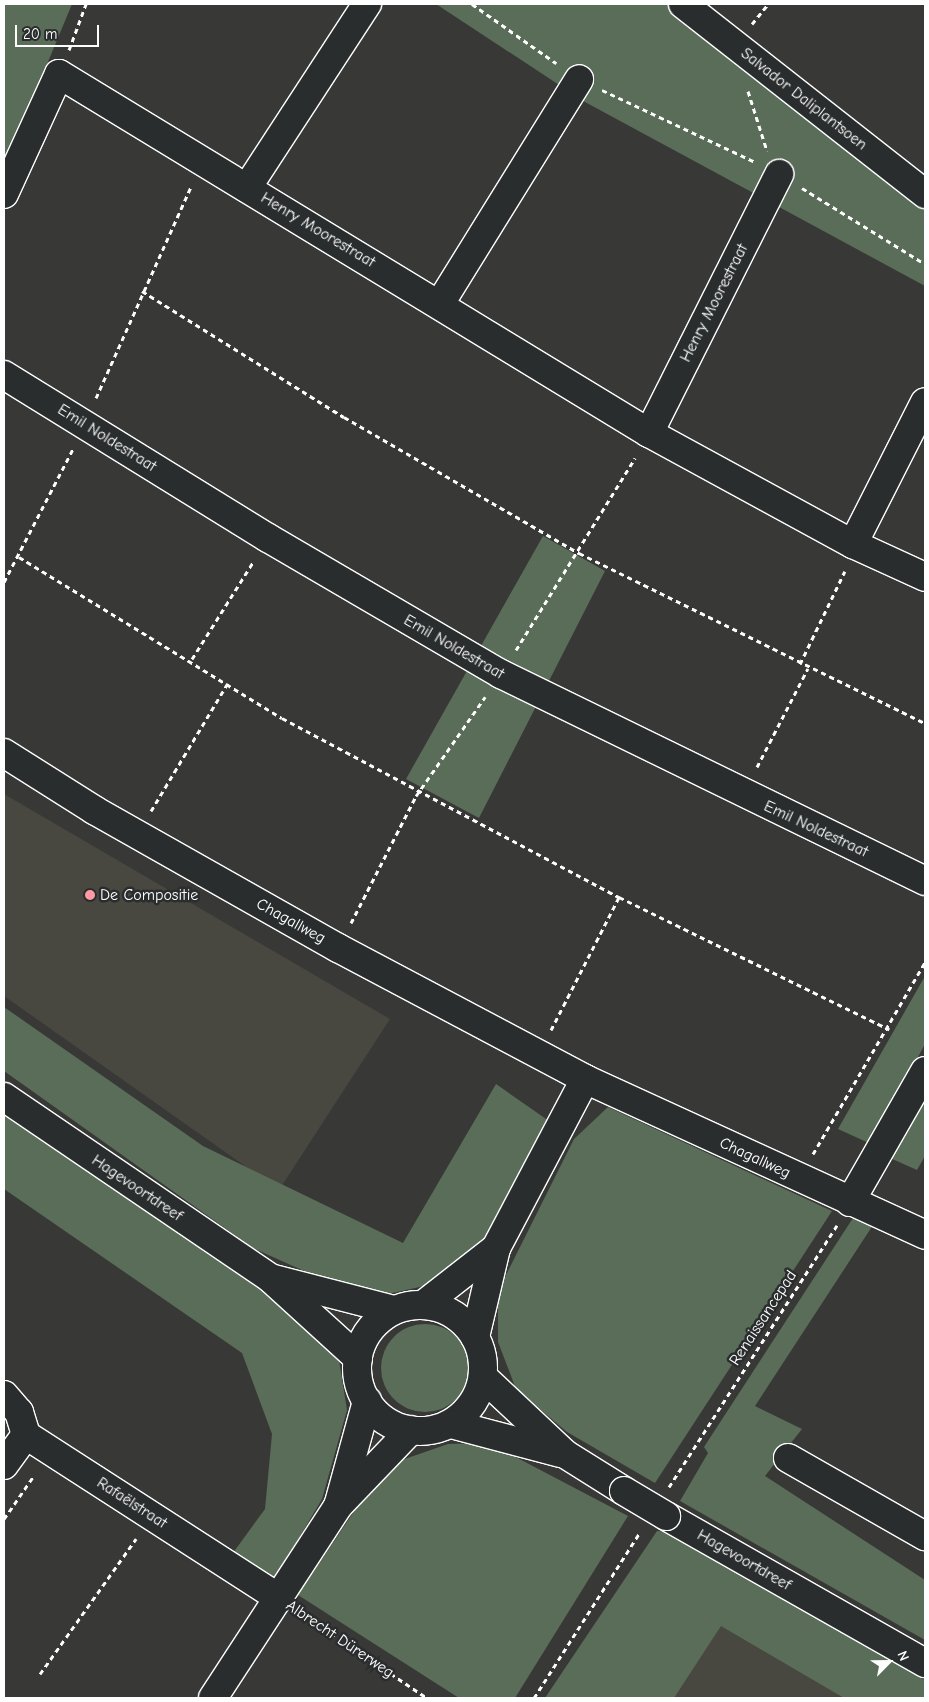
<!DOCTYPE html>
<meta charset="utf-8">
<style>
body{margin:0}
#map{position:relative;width:929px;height:1702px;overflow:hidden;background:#383936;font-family:"Comic Neue",sans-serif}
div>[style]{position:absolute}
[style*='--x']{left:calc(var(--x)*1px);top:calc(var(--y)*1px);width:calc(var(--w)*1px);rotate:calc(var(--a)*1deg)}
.built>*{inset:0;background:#484740}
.green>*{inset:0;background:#596d58}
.round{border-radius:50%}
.path>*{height:3px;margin-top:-1.5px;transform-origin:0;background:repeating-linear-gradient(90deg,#fff 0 5px,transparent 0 9px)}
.roads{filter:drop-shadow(1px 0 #fff) drop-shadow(-1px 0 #fff) drop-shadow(0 1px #fff) drop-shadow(0 -1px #fff)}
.minor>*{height:28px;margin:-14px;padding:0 14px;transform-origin:14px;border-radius:14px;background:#2a2d2e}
.secondary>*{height:28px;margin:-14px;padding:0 14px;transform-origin:14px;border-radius:14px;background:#2a2d2e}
.secondary>.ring{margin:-14px;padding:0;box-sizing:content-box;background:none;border:28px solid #2a2d2e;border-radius:50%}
.bridges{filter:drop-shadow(1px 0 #fff) drop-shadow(-1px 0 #fff) drop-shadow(0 1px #fff) drop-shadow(0 -1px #fff)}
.secondary-bridge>*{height:28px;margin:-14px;padding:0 14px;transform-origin:14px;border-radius:14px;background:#2a2d2e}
.dots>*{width:14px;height:14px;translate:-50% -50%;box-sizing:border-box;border:2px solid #2a2d2e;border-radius:50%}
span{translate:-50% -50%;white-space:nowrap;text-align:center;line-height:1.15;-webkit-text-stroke:5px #2a2d2e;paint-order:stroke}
.street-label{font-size:16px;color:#fff}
.poi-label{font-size:16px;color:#fff}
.left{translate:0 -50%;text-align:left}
.frame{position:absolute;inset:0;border:5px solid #fff;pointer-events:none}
.north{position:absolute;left:864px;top:1637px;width:50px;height:50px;-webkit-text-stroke:4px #2a2d2e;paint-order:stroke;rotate:67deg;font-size:14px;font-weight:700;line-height:20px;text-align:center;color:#fff}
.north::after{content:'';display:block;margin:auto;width:18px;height:22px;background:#fff;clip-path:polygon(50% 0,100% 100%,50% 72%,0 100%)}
.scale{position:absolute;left:15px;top:25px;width:84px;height:22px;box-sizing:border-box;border:2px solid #fff;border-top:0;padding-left:6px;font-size:15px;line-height:18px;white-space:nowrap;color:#fff;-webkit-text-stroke:4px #2a2d2e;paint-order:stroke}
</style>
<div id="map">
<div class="built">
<i style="clip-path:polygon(4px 794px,390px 1019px,279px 1190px,4px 996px)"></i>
<i style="clip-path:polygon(717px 1609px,868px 1698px,661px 1698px)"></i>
</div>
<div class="green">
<i style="clip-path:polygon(4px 4px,72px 4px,4px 168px)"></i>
<i style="clip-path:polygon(436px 4px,667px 4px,925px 207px,925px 286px,585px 102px)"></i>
<i style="clip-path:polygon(543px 536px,605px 571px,479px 818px,406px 779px)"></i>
<i style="clip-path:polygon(925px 976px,925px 1044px,871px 1144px,838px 1129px)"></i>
<i style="clip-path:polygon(4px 1007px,203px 1146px,403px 1243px,496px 1084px,559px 1128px,478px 1248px,424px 1286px,379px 1296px,313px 1275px,253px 1248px,4px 1071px)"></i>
<i style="clip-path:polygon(925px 1099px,925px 1156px,917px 1170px,890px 1158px)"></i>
<i style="clip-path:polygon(608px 1107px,832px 1211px,655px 1483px,567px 1432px,516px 1389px,498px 1342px,498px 1291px,574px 1139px)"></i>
<i style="clip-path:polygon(4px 1112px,282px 1304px,339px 1360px,347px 1410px,322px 1499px,274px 1580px,230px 1557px,265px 1509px,272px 1434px,242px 1353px,4px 1189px)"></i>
<i style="clip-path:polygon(853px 1218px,873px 1225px,755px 1406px,802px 1429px,765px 1476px,925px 1580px,925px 1640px,680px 1501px,708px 1453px,704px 1447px)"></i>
<i class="round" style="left:381px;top:1324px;width:88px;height:88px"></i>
<i style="clip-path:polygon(489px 1443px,628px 1516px,515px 1698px,459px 1698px,298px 1595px,363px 1498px,399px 1461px,448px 1444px)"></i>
<i style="clip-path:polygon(657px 1531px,671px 1532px,925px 1680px,925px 1698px,844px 1698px,721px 1626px,674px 1698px,545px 1698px)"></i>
</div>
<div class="path">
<i style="--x:472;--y:4;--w:103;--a:35.1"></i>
<i style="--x:752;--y:24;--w:26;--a:-51"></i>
<i style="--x:69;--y:50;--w:49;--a:-69.7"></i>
<i style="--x:602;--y:90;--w:169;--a:25.2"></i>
<i style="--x:748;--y:91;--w:63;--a:72.4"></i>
<i style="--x:802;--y:188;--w:145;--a:31.7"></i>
<i style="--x:142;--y:291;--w:238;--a:32"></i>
<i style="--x:344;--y:417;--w:272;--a:30.1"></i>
<i style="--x:579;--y:553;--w:386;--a:26.2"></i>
<i style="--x:96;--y:398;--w:231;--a:-65.8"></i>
<i style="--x:19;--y:557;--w:308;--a:31.5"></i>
<i style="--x:282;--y:718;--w:382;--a:28"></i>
<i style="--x:619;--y:897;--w:301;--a:26.1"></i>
<i style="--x:4;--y:582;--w:150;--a:-62.6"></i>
<i style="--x:516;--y:650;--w:226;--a:-58.2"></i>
<i style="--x:192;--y:659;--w:115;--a:-57.8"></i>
<i style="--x:800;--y:664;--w:103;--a:-64.2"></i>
<i style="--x:757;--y:767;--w:111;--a:-62.7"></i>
<i style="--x:151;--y:811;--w:149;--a:-59"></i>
<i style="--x:351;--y:923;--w:143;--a:-62.9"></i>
<i style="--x:416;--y:796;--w:121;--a:-55.1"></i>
<i style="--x:551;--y:1030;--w:149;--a:-62.9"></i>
<i style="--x:813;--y:1154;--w:222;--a:-59.7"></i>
<i style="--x:669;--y:1487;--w:311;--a:-57.3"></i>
<i style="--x:4;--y:1519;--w:51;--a:-55.4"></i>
<i style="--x:301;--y:1613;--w:152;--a:34"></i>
<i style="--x:40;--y:1674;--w:166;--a:-54.6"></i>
<i style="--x:534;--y:1698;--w:197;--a:-57.4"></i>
</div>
<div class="roads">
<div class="minor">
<i style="--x:683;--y:4;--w:308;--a:38.1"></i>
<i style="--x:247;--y:188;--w:220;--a:-56.9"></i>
<i style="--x:4;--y:194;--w:132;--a:-65.4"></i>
<i style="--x:59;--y:74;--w:691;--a:31.32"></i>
<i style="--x:649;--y:433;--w:232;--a:28.6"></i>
<i style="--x:853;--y:544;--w:79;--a:24.6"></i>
<i style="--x:441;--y:302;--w:262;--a:-58.2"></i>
<i style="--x:4;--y:375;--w:310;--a:31.7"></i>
<i style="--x:268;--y:538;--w:270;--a:30.3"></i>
<i style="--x:501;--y:674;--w:472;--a:26"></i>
<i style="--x:649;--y:433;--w:290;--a:-63.3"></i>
<i style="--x:853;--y:544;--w:159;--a:-63.1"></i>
<i style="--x:4;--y:753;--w:107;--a:32.3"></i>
<i style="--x:94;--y:810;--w:280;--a:29.5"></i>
<i style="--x:338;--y:948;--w:280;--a:27.9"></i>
<i style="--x:585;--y:1079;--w:374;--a:24.6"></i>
<i style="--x:850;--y:1202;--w:151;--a:-60.2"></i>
<i style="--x:423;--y:1305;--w:93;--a:-38"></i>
<i style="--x:475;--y:1337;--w:91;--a:-76.7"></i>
<i style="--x:496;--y:1248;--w:191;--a:-62.2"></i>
<i style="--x:4;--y:1395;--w:23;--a:49"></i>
<i style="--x:19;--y:1412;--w:24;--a:73"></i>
<i style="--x:26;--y:1435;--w:299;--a:32.8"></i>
<i style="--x:788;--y:1458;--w:158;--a:29.7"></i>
<i style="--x:4;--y:1465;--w:37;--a:-54"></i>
<i style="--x:339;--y:1503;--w:106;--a:-74.6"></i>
<i style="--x:213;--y:1698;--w:229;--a:-56.9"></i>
<i style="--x:338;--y:1506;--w:105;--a:-46.2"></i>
</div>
<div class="secondary">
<i style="--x:4;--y:1097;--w:322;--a:34.2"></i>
<i style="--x:270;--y:1278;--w:119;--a:42.3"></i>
<i style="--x:274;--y:1279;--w:124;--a:14.5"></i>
<i class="ring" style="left:357px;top:1305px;width:98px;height:98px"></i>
<i style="--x:483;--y:1377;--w:112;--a:43.2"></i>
<i style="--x:565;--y:1454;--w:70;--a:32.1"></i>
<i style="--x:451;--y:1424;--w:114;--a:14.8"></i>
<i style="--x:666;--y:1516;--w:298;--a:29.6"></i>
</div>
</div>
<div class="bridges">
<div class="secondary-bridge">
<i style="--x:624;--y:1491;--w:49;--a:30.8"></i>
</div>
</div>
<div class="dots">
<i style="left:90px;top:895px;background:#ff9aa2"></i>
</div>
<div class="street-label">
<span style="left:804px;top:99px;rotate:38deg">Salvador Daliplantsoen</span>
<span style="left:318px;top:230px;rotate:31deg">Henry Moorestraat</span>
<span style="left:714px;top:303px;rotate:-63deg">Henry Moorestraat</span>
<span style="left:107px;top:438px;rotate:32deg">Emil Noldestraat</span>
<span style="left:454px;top:647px;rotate:30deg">Emil Noldestraat</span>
<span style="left:816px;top:829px;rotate:25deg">Emil Noldestraat</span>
<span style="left:291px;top:921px;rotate:29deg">Chagallweg</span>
<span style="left:755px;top:1158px;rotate:25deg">Chagallweg</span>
<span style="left:137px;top:1188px;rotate:34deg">Hagevoortdreef</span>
<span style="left:763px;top:1318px;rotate:-57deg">Renaissancepad</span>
<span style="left:132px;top:1503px;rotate:33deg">Rafaëlstraat</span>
<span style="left:744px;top:1560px;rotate:30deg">Hagevoortdreef</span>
<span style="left:340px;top:1639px;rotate:34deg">Albrecht Dürerweg</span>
</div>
<div class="poi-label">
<span class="left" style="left:100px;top:895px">De Compositie</span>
</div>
<div class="frame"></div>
<div class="north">N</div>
<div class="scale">20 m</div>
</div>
